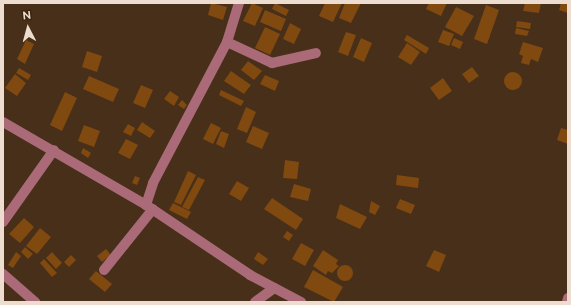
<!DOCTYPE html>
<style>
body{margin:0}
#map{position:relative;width:571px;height:305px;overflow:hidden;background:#472f19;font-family:Raleway,sans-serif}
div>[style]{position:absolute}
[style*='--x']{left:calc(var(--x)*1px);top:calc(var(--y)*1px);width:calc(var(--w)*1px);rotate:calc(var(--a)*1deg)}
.building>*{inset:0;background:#80490f}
.round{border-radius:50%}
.minor>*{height:10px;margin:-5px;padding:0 5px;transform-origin:5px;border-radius:5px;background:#aa6a78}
span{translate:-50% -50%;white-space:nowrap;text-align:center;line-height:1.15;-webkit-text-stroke:4px #3c240f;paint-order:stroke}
.frame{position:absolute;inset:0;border:4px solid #edddd0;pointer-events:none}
.north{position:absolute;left:8px;top:8px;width:40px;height:40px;-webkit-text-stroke:3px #3c240f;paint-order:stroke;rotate:354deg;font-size:11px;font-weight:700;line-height:16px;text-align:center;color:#edddd0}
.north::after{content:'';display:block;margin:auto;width:14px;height:18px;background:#edddd0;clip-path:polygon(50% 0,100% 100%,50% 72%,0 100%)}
</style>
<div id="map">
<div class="building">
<i style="clip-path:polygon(211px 3px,227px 7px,223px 20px,208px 15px)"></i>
<i style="clip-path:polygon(252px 3px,263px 8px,255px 26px,243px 21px)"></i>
<i style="clip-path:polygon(275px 3px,289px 10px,286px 16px,272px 9px)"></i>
<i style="clip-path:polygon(325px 3px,342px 3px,333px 22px,319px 16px)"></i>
<i style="clip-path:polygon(345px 3px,361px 3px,351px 23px,339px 18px)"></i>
<i style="clip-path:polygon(429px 3px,447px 3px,441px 16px,426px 9px)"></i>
<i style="clip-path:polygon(525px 3px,541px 3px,539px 13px,523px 11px)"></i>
<i style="clip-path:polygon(561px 3px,568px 3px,568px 13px,559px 10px)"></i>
<i style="clip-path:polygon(486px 5px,499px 10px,487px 44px,474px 39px)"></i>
<i style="clip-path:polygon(456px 7px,474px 16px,462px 36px,445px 27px)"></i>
<i style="clip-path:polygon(265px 10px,286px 19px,281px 31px,260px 22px)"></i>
<i style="clip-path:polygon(517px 21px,531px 23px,530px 29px,516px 27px)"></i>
<i style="clip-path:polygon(290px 23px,301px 29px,294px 44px,283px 39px)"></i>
<i style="clip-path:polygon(265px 27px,280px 34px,270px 55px,255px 48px)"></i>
<i style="clip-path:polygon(516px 28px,529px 31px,527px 36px,515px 34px)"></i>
<i style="clip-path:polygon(443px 30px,454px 34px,449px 46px,438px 42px)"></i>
<i style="clip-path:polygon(346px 32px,356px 35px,348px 56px,338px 52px)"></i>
<i style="clip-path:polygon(407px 35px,429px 48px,426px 54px,404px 40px)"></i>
<i style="clip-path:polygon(361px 38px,372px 43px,364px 62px,353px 57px)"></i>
<i style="clip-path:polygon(454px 38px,463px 42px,460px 49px,451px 45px)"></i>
<i style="clip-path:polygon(26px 40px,34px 44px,25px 64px,17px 59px)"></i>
<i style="clip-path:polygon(523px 42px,543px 48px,538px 62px,531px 59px,529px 65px,521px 63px,523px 56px,519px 54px)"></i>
<i style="clip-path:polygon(407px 43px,420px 52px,411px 65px,398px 57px)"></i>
<i style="clip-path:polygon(87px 51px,102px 56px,97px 72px,82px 67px)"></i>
<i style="clip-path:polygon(248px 61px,262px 71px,254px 80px,241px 70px)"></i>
<i style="clip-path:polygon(472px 67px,479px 76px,469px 83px,462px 74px)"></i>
<i style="clip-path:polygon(19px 68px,31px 75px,28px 80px,16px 73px)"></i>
<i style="clip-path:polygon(231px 71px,251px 85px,244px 94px,224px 81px)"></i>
<i class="round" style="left:504px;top:72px;width:18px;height:18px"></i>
<i style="clip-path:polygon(15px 74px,26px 83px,17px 96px,5px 88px)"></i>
<i style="clip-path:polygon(265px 75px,279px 81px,275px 91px,260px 84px)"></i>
<i style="clip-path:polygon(89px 76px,119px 89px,113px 102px,83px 89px)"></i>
<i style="clip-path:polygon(443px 78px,452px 91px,439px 100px,430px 88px)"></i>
<i style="clip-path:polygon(141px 85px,153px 90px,145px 108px,133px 103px)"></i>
<i style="clip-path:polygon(221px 90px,244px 101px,241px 106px,219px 95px)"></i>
<i style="clip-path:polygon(170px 91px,179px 97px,174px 106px,164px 99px)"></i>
<i style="clip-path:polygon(65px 92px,77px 98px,62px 131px,50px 125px)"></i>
<i style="clip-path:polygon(182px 100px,187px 105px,184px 109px,178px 105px)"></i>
<i style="clip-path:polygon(246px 107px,256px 112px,247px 133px,237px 129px)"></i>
<i style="clip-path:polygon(142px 122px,155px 131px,150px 138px,137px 130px)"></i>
<i style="clip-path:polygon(211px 123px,221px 128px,213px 144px,203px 139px)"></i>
<i style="clip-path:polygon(128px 124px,135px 128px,131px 136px,123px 132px)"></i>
<i style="clip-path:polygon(84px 125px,100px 131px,94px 147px,78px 141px)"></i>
<i style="clip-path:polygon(253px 126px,269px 133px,262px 149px,246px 142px)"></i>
<i style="clip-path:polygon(561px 128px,568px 130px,568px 144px,557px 140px)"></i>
<i style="clip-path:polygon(221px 131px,229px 134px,224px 148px,216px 144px)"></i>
<i style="clip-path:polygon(126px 139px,138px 145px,130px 159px,118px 153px)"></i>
<i style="clip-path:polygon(83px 148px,91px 153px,88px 158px,81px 153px)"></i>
<i style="clip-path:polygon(285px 160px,299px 162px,297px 179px,283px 178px)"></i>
<i style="clip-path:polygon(188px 171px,196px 175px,181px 205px,174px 202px)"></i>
<i style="clip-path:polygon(397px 175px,419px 178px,418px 188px,396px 185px)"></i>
<i style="clip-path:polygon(135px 176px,140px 178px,137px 185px,132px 183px)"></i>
<i style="clip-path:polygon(198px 177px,205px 180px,189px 210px,182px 207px)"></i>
<i style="clip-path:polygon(237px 181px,249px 188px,241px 201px,229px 194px)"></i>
<i style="clip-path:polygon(294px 184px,311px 189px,308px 201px,290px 197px)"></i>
<i style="clip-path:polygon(272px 198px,303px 219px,296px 230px,264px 209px)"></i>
<i style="clip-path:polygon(400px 199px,415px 205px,411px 214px,396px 208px)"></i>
<i style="clip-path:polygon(371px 201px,380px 206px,375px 215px,369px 212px)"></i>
<i style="clip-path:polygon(173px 203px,191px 212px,187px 219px,169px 210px)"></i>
<i style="clip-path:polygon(340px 204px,367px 217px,360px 229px,336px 218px)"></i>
<i style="clip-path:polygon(24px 218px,34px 227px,20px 243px,9px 234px)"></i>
<i style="clip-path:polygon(40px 228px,51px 237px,37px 254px,26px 246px)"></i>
<i style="clip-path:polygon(287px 231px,293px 235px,289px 241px,283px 237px)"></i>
<i style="clip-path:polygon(301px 243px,314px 250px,305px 266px,292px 259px)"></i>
<i style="clip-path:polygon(25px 247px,33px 254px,28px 259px,21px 252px)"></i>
<i style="clip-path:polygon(106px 249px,111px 255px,102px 262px,97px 256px)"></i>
<i style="clip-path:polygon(323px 250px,338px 260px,336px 264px,339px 266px,332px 273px,328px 271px,326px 275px,313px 266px)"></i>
<i style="clip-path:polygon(434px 250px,446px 255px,439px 272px,426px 266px)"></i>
<i style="clip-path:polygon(16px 252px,21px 256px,13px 268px,8px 265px)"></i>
<i style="clip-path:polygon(52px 252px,62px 263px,56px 269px,46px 258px)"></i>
<i style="clip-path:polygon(258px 252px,268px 259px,263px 265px,254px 259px)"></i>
<i style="clip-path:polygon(71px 255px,76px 260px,69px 267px,64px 262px)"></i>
<i style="clip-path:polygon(44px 259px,57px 273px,52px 277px,40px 263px)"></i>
<i class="round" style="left:337px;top:265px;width:16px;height:16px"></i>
<i style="clip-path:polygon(313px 270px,343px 287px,334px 302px,304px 287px)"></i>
<i style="clip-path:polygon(96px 271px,112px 284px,105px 292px,89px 279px)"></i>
</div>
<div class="minor">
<i style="--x:227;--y:42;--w:50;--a:25"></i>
<i style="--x:272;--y:63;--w:45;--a:-12.8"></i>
<i style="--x:3;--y:122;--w:165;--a:30.1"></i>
<i style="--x:146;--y:205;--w:125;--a:33.9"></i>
<i style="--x:250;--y:275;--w:58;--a:27.9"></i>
<i style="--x:146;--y:205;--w:23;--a:-72"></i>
<i style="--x:153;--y:183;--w:159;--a:-62.3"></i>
<i style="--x:227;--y:42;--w:41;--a:-72.9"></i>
<i style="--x:3;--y:222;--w:88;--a:-54.7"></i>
<i style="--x:104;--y:270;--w:78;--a:-51.2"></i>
<i style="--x:3;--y:274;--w:43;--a:41.2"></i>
<i style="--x:255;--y:302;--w:24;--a:-36"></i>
<i style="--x:567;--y:302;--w:4;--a:-76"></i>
</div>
<div class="frame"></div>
<div class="north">N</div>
</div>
